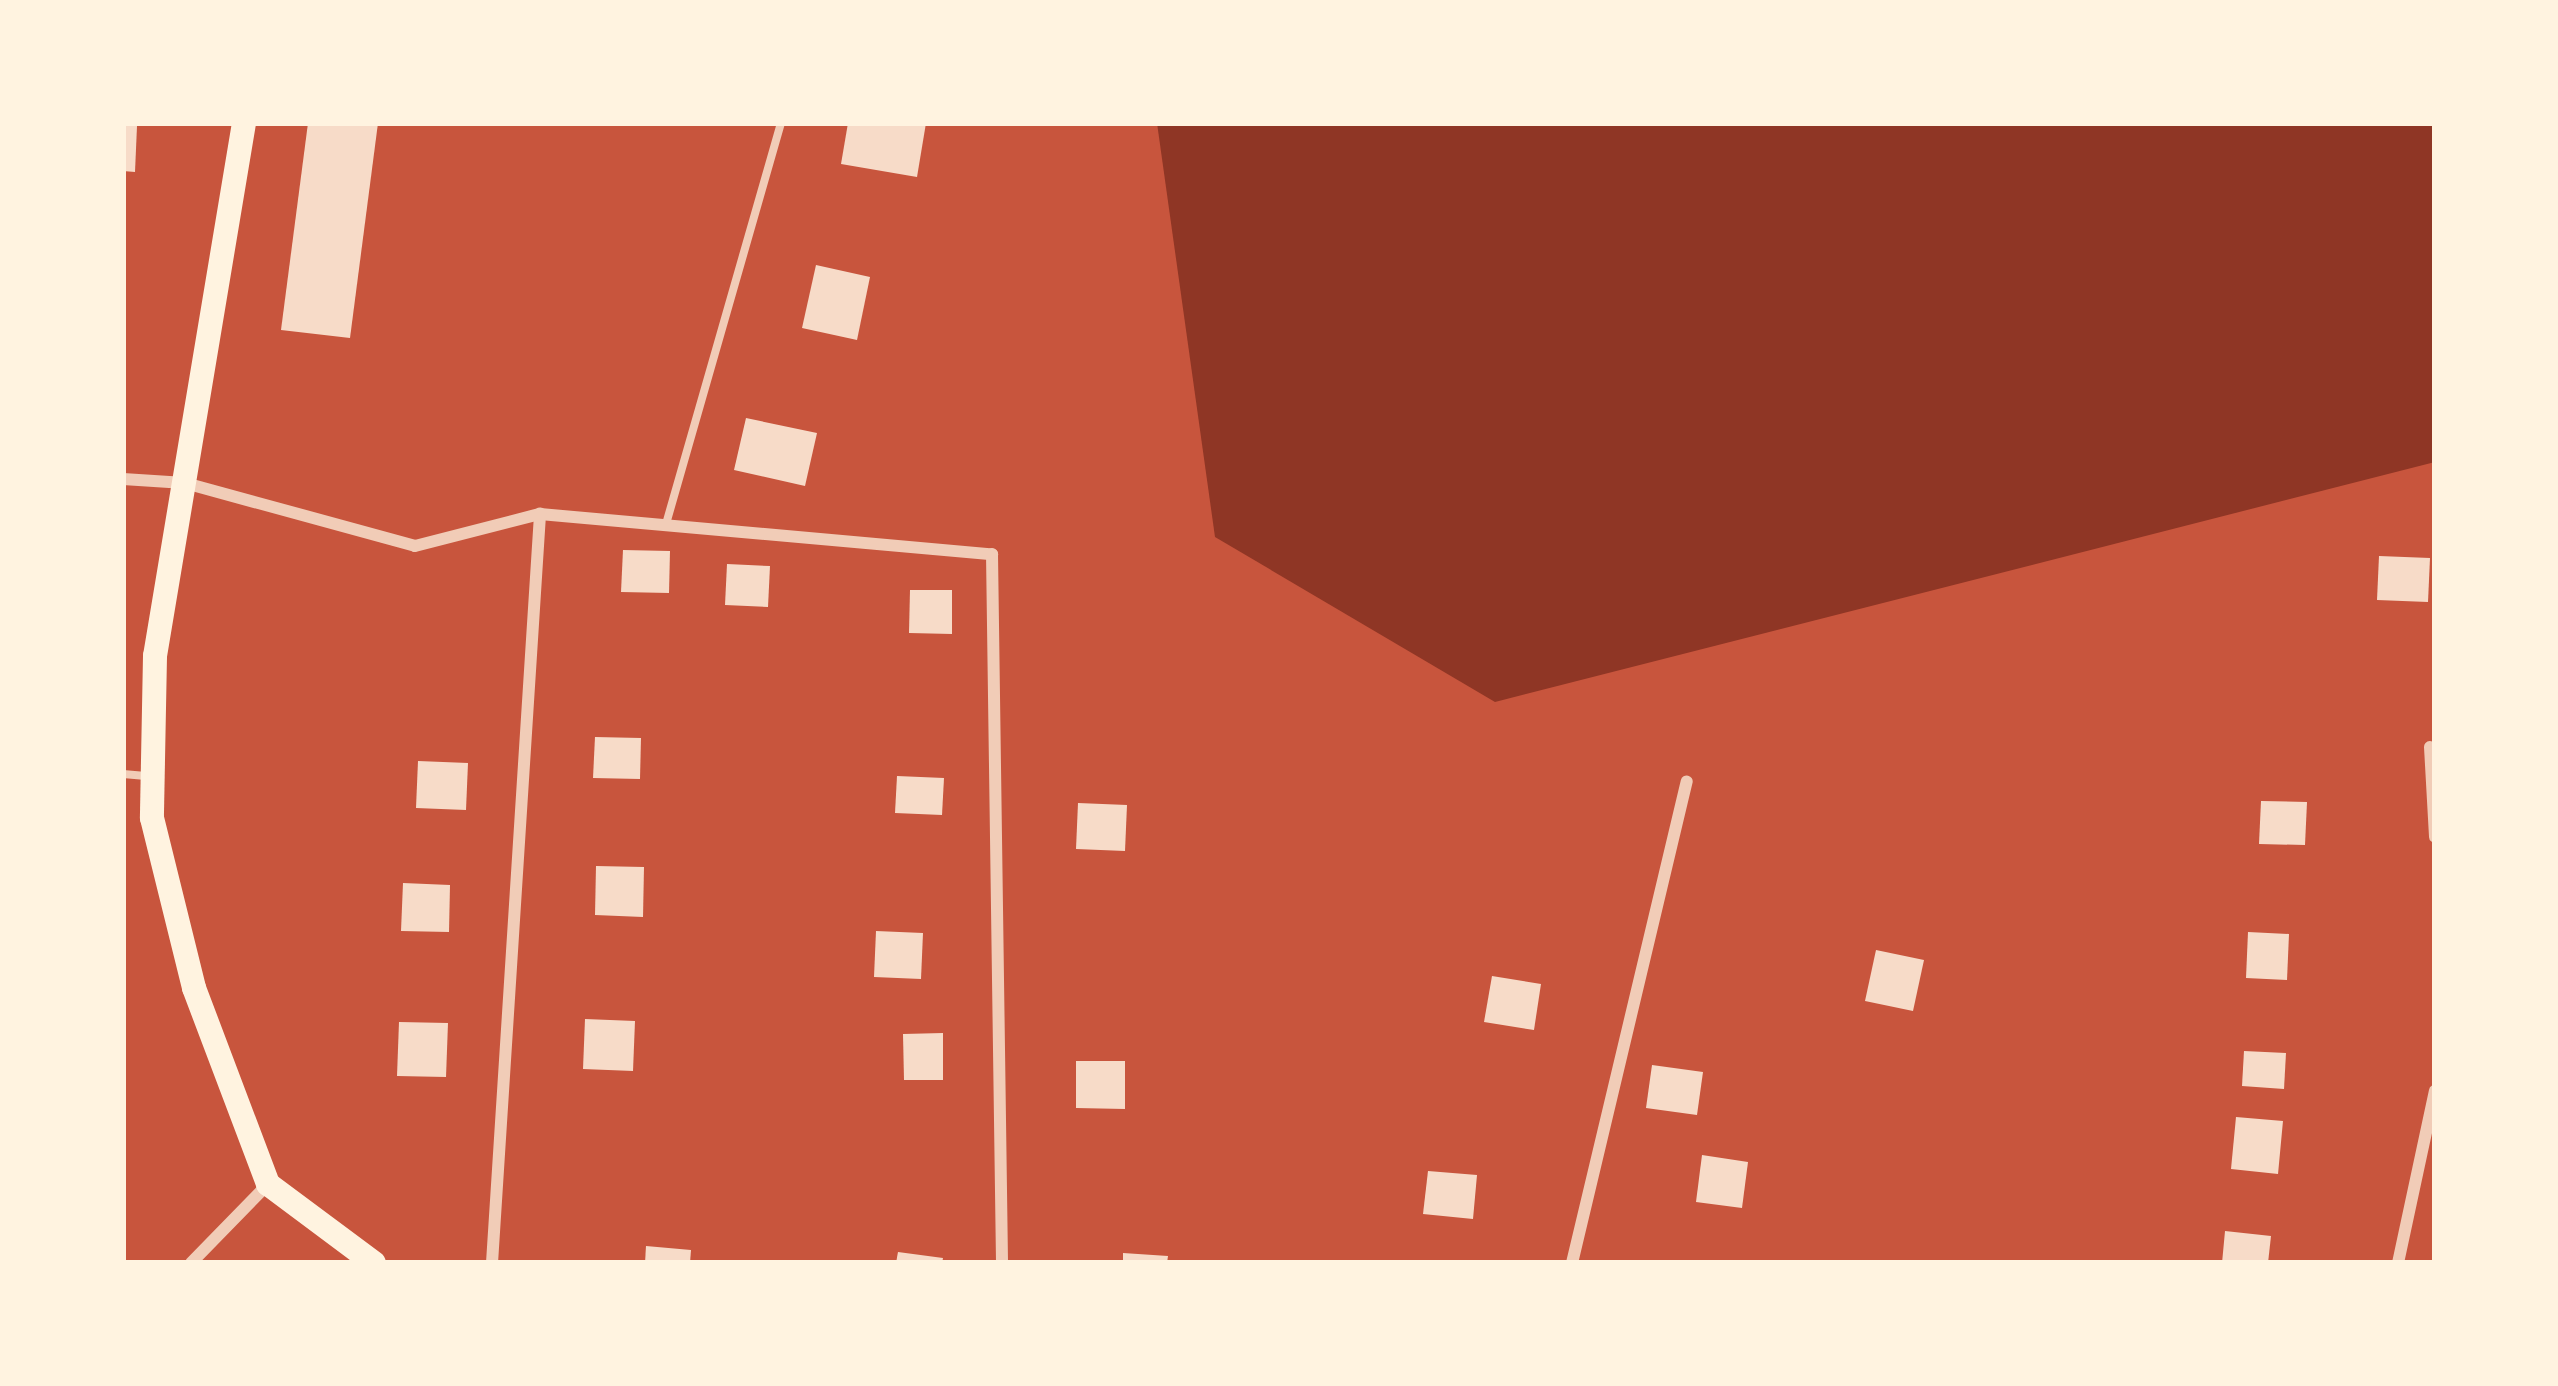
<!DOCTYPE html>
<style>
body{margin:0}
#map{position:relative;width:2558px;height:1386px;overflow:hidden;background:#c8553d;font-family:"IBM Plex Serif",serif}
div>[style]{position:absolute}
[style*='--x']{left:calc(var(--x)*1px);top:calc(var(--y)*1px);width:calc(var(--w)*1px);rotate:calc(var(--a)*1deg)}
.water>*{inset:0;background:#8f3625}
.building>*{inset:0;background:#f7dbc8}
.service>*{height:8px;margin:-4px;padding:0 4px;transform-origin:4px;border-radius:4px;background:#f1ccb7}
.minor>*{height:12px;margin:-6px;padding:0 6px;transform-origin:6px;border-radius:6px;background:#f1ccb7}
.primary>*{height:24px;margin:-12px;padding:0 12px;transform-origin:12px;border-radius:12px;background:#fff3e0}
span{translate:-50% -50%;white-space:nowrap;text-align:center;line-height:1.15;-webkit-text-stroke:9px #fff3e0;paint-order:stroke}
.frame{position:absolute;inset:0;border:126px solid #fff3e0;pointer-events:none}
</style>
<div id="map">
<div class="water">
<i style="clip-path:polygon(1157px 123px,2435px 123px,2435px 462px,1495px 702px,1215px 537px)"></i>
</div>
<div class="building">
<i style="clip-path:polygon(308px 123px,378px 123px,350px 338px,281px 330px)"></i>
<i style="clip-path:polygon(848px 123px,926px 123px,917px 177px,841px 164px)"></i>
<i style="clip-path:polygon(123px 125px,137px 126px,135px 172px,123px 171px)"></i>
<i style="clip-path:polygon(816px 265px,870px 277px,857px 340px,802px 328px)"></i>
<i style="clip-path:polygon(746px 418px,817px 433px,805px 486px,734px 470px)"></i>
<i style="clip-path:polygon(623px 550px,670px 551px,669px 593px,621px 592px)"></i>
<i style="clip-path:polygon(2379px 556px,2430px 558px,2428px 602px,2377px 600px)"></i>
<i style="clip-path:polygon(727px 564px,770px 566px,768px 607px,725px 605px)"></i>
<i style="clip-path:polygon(910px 590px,952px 590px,952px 634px,909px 633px)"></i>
<i style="clip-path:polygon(595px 737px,641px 738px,640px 779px,593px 778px)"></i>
<i style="clip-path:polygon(418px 761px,468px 763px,466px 810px,416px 808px)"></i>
<i style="clip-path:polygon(897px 776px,944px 778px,942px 815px,895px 813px)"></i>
<i style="clip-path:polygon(2261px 801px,2307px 802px,2305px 845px,2259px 844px)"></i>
<i style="clip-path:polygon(1078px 803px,1127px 805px,1125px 851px,1076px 849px)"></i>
<i style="clip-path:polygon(596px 866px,644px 867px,643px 917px,595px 915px)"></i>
<i style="clip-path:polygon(403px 883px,450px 885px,449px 932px,401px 931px)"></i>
<i style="clip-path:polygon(876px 931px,923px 933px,921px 979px,874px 977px)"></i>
<i style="clip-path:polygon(2248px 932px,2289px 934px,2287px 980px,2246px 978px)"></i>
<i style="clip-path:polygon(1876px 950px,1924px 960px,1913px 1011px,1865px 1001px)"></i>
<i style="clip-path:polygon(1492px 976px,1541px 984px,1534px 1030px,1484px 1022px)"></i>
<i style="clip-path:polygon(585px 1019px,635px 1021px,633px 1071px,583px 1069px)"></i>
<i style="clip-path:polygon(399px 1022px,448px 1023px,446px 1077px,397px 1076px)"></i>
<i style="clip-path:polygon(943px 1033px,943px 1080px,904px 1080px,903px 1034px)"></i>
<i style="clip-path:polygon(2244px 1051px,2286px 1053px,2284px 1089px,2242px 1086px)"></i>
<i style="clip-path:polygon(1076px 1061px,1125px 1061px,1125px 1109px,1076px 1108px)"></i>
<i style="clip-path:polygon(1652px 1065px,1703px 1072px,1697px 1115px,1646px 1108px)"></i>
<i style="clip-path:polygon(2236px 1117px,2283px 1121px,2278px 1174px,2231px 1169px)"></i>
<i style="clip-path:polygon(1702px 1155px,1748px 1162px,1742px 1208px,1696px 1202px)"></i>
<i style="clip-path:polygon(1428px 1171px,1477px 1175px,1473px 1219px,1423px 1214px)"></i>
<i style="clip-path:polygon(2225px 1231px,2271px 1236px,2268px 1263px,2222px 1263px)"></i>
<i style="clip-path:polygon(646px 1246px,691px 1250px,690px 1263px,645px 1263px)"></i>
<i style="clip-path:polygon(898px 1252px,943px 1258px,942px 1263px,896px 1263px)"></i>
<i style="clip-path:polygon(1123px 1253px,1168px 1256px,1167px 1263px,1123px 1263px)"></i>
</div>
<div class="service">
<i style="--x:666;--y:524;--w:417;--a:-74"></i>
<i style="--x:123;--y:774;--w:23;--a:5"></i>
</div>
<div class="minor">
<i style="--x:123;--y:479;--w:62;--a:3.7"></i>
<i style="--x:185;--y:483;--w:238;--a:15.3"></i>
<i style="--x:415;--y:546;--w:129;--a:-14.4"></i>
<i style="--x:540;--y:514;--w:454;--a:5.1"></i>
<i style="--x:992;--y:554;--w:709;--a:89.19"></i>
<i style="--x:2430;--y:747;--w:90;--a:86.8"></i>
<i style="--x:191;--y:1263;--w:110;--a:-45.7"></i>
<i style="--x:492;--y:1263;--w:751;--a:-86.33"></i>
<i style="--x:1572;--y:1263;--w:495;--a:-76.6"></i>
<i style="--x:2398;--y:1263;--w:176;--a:-77.9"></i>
</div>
<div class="primary">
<i style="--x:244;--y:123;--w:540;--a:99.48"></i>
<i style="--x:155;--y:656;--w:162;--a:91.1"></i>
<i style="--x:152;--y:818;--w:175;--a:76.1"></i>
<i style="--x:194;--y:988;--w:210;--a:69.3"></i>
<i style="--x:268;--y:1184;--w:132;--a:36.7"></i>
</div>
<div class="frame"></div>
</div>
